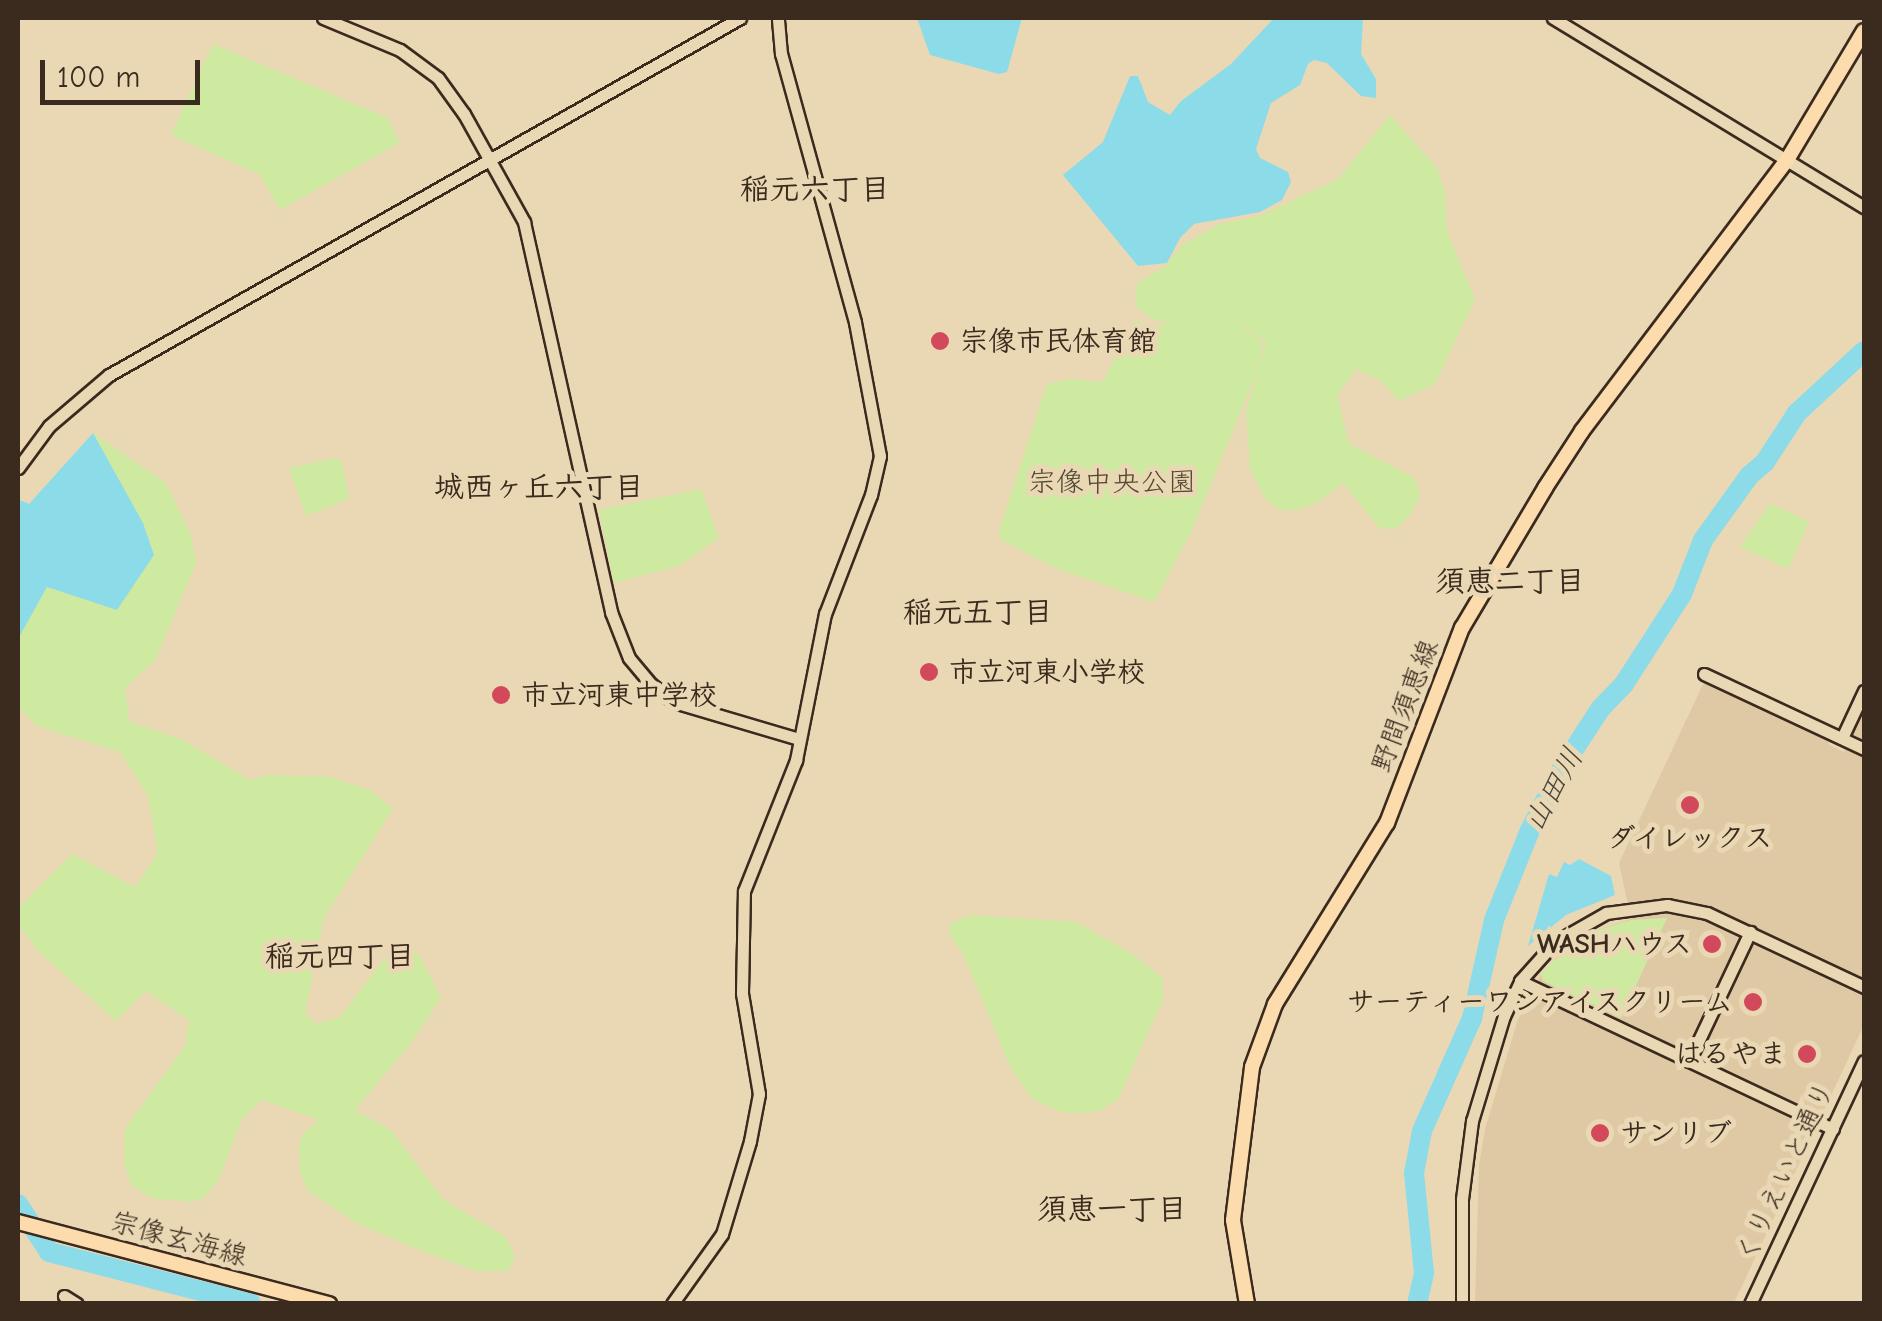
<!DOCTYPE html>
<meta charset="utf-8">
<style>
body{margin:0}
#map{position:relative;width:1882px;height:1321px;overflow:hidden;background:#ead8b5;font-family:"Comic Neue","Klee One",sans-serif}
div>[style]{position:absolute}
[style*='--x']{left:calc(var(--x)*1px);top:calc(var(--y)*1px);width:calc(var(--w)*1px);rotate:calc(var(--a)*1deg)}
.built>*{inset:0;background:#dfc9a5}
.green>*{inset:0;background:#ceeaa1}
.water>*{inset:0;background:#8cdbe9}
.river>*{height:20px;margin:-10px;padding:0 10px;transform-origin:10px;border-radius:10px;background:#8cdbe9}
.roads{filter:drop-shadow(2px 0 #3b2a1e) drop-shadow(-2px 0 #3b2a1e) drop-shadow(0 2px #3b2a1e) drop-shadow(0 -2px #3b2a1e)}
.minor>*{height:11px;margin:-5.5px;padding:0 5.5px;transform-origin:5.5px;border-radius:5.5px;background:#ead8b5}
.major>*{height:14px;margin:-7px;padding:0 7px;transform-origin:7px;border-radius:7px;background:#fcdcac}
.dots>*{width:28px;height:28px;translate:-50% -50%;box-sizing:border-box;border:5px solid #ead8b5;border-radius:50%}
span{translate:-50% -50%;white-space:nowrap;text-align:center;line-height:1.15;-webkit-text-stroke:10px #ead8b5;paint-order:stroke}
.poi-label{font-size:28px;color:#3b2a1e;font-weight:700}
.left{translate:0 -50%;text-align:left}
.right{translate:-100% -50%;text-align:right}
.park-label{font-size:28px;color:#514732}
.street-label{font-size:28px;color:#3b2a1e}
.neighbourhood-label{font-size:30px;color:#3b2a1e;font-weight:700}
.water-label{font-size:30px;color:#47453c;font-style:italic}
.frame{position:absolute;inset:0;border:20px solid #3b2a1e;pointer-events:none}
.scale{position:absolute;left:40px;top:60px;width:160px;height:45px;box-sizing:border-box;border:5px solid #3b2a1e;border-top:0;padding-left:12px;font-size:30px;line-height:35px;white-space:nowrap;color:#3b2a1e;-webkit-text-stroke:8px #ead8b5;paint-order:stroke}
</style>
<div id="map">
<div class="built">
<i style="clip-path:polygon(1710px 681px,1828px 737px,1829px 745px,1844px 752px,1864px 709px,1864px 1025px,1734px 1303px,1475px 1304px,1479px 1165px,1485px 1129px,1517px 1022px,1541px 974px,1562px 952px,1591px 932px,1631px 919px,1619px 863px,1704px 682px)"></i>
</div>
<div class="green">
<i style="clip-path:polygon(213px 44px,388px 118px,399px 143px,280px 210px,259px 174px,171px 135px)"></i>
<i style="clip-path:polygon(1390px 115px,1437px 168px,1445px 192px,1447px 231px,1475px 299px,1435px 384px,1399px 401px,1381px 381px,1356px 369px,1337px 396px,1349px 444px,1415px 478px,1420px 495px,1410px 515px,1396px 529px,1379px 528px,1343px 483px,1318px 502px,1297px 510px,1279px 510px,1264px 497px,1250px 469px,1246px 412px,1266px 341px,1232px 319px,1263px 342px,1257px 372px,1192px 530px,1154px 602px,1055px 568px,1000px 539px,999px 531px,1047px 384px,1072px 379px,1103px 382px,1134px 320px,1155px 326px,1170px 322px,1153px 320px,1135px 306px,1137px 283px,1167px 265px,1183px 244px,1220px 224px,1260px 216px,1338px 179px)"></i>
<i style="clip-path:polygon(93px 433px,166px 483px,191px 535px,196px 563px,155px 661px,125px 688px,129px 721px,183px 740px,250px 780px,267px 775px,330px 777px,372px 791px,393px 809px,324px 918px,305px 1013px,316px 1024px,340px 1017px,393px 948px,407px 941px,421px 958px,441px 998px,411px 1043px,355px 1110px,391px 1130px,444px 1200px,506px 1237px,515px 1258px,508px 1271px,476px 1271px,425px 1252px,358px 1224px,308px 1191px,300px 1173px,299px 1144px,303px 1134px,319px 1120px,262px 1100px,242px 1119px,219px 1179px,204px 1198px,191px 1202px,152px 1198px,131px 1185px,124px 1163px,125px 1129px,185px 1046px,189px 1020px,146px 991px,116px 1021px,39px 952px,18px 924px,18px 908px,72px 854px,135px 887px,158px 853px,148px 796px,120px 752px,37px 726px,18px 707px,18px 639px,47px 587px,117px 610px,154px 555px,143px 523px)"></i>
<i style="clip-path:polygon(335px 458px,342px 461px,349px 499px,306px 516px,289px 468px)"></i>
<i style="clip-path:polygon(701px 489px,719px 538px,679px 566px,614px 583px,599px 510px)"></i>
<i style="clip-path:polygon(1770px 503px,1809px 522px,1788px 569px,1740px 547px)"></i>
<i style="clip-path:polygon(970px 915px,1076px 922px,1131px 953px,1163px 978px,1163px 1000px,1118px 1099px,1102px 1110px,1084px 1113px,1060px 1112px,1031px 1098px,1010px 1066px,963px 954px,950px 935px,950px 924px)"></i>
<i style="clip-path:polygon(1667px 918px,1621px 1018px,1543px 981px,1541px 974px,1551px 963px,1591px 932px,1631px 920px)"></i>
</div>
<div class="water">
<i style="clip-path:polygon(917px 18px,1022px 18px,1007px 72px,999px 74px,930px 55px)"></i>
<i style="clip-path:polygon(1274px 18px,1363px 18px,1361px 54px,1376px 79px,1376px 98px,1361px 96px,1327px 63px,1314px 60px,1308px 64px,1300px 85px,1271px 103px,1256px 149px,1260px 158px,1288px 172px,1291px 182px,1282px 200px,1260px 212px,1194px 224px,1180px 238px,1167px 263px,1138px 266px,1063px 175px,1103px 142px,1130px 76px,1138px 76px,1148px 102px,1170px 115px,1181px 101px,1231px 64px)"></i>
<i style="clip-path:polygon(93px 433px,143px 523px,154px 555px,117px 610px,47px 587px,18px 639px,18px 504px,20px 500px,29px 504px)"></i>
<i style="clip-path:polygon(1579px 859px,1611px 876px,1615px 895px,1566px 915px,1528px 946px,1549px 874px,1557px 877px,1564px 862px,1570px 865px)"></i>
</div>
<div class="river">
<i style="--x:18;--y:1204;--w:57;--a:57.1"></i>
<i style="--x:49;--y:1252;--w:209;--a:14.4"></i>
<i style="--x:1417;--y:1304;--w:32;--a:-77"></i>
<i style="--x:1424;--y:1273;--w:100;--a:-95.7"></i>
<i style="--x:1414;--y:1173;--w:43;--a:-79.2"></i>
<i style="--x:1422;--y:1131;--w:124;--a:-66.1"></i>
<i style="--x:1472;--y:1018;--w:100;--a:-77.3"></i>
<i style="--x:1494;--y:920;--w:97;--a:-68.2"></i>
<i style="--x:1530;--y:830;--w:72;--a:-62.7"></i>
<i style="--x:1563;--y:766;--w:69;--a:-56.8"></i>
<i style="--x:1601;--y:708;--w:33;--a:-46"></i>
<i style="--x:1624;--y:684;--w:107;--a:-57.2"></i>
<i style="--x:1682;--y:594;--w:58;--a:-68.7"></i>
<i style="--x:1703;--y:540;--w:79;--a:-54.3"></i>
<i style="--x:1749;--y:476;--w:21;--a:-41"></i>
<i style="--x:1765;--y:462;--w:59;--a:-56.9"></i>
<i style="--x:1797;--y:413;--w:91;--a:-42.8"></i>
</div>
<div class="roads">
<div class="minor">
<i style="--x:323;--y:18;--w:83;--a:22.6"></i>
<i style="--x:400;--y:50;--w:47;--a:36.4"></i>
<i style="--x:438;--y:78;--w:44;--a:54.2"></i>
<i style="--x:464;--y:114;--w:124;--a:60.9"></i>
<i style="--x:524;--y:222;--w:400;--a:77.4"></i>
<i style="--x:611;--y:612;--w:49;--a:68.6"></i>
<i style="--x:629;--y:658;--w:34;--a:50"></i>
<i style="--x:651;--y:684;--w:29;--a:38"></i>
<i style="--x:674;--y:702;--w:130;--a:16.5"></i>
<i style="--x:1553;--y:18;--w:364;--a:31.3"></i>
<i style="--x:18;--y:468;--w:52;--a:-53.6"></i>
<i style="--x:49;--y:426;--w:79;--a:-40.4"></i>
<i style="--x:109;--y:375;--w:725;--a:-29.5"></i>
<i style="--x:1704;--y:674;--w:177;--a:25.1"></i>
<i style="--x:1842;--y:738;--w:52;--a:-64.9"></i>
<i style="--x:1520;--y:981;--w:346;--a:25.3"></i>
<i style="--x:1689;--y:1061;--w:143;--a:-64.7"></i>
<i style="--x:64;--y:1296;--w:15;--a:32"></i>
<i style="--x:672;--y:1304;--w:86;--a:-54.5"></i>
<i style="--x:722;--y:1234;--w:97;--a:-73.2"></i>
<i style="--x:750;--y:1141;--w:48;--a:-79.2"></i>
<i style="--x:759;--y:1094;--w:102;--a:-99.6"></i>
<i style="--x:742;--y:993;--w:102;--a:-88.9"></i>
<i style="--x:744;--y:891;--w:141;--a:-68.3"></i>
<i style="--x:796;--y:760;--w:149;--a:-78.8"></i>
<i style="--x:825;--y:614;--w:128;--a:-68.9"></i>
<i style="--x:871;--y:495;--w:40;--a:-77"></i>
<i style="--x:880;--y:456;--w:136;--a:-100.6"></i>
<i style="--x:855;--y:322;--w:278;--a:-105.4"></i>
<i style="--x:781;--y:54;--w:36;--a:-95"></i>
<i style="--x:1462;--y:1304;--w:105;--a:-90"></i>
<i style="--x:1462;--y:1199;--w:79;--a:-82.7"></i>
<i style="--x:1472;--y:1121;--w:110;--a:-73.1"></i>
<i style="--x:1504;--y:1016;--w:38;--a:-65"></i>
<i style="--x:1520;--y:981;--w:52;--a:-48.1"></i>
<i style="--x:1555;--y:942;--w:59;--a:-29.6"></i>
<i style="--x:1606;--y:913;--w:62;--a:-7.5"></i>
<i style="--x:1667;--y:905;--w:41;--a:11.3"></i>
<i style="--x:1707;--y:913;--w:174;--a:25.2"></i>
<i style="--x:1750;--y:1304;--w:268;--a:-64.9"></i>
</div>
<div class="major">
<i style="--x:18;--y:1222;--w:322;--a:14.8"></i>
<i style="--x:1247;--y:1304;--w:85;--a:-99.5"></i>
<i style="--x:1233;--y:1220;--w:154;--a:-82.9"></i>
<i style="--x:1252;--y:1067;--w:67;--a:-69.9"></i>
<i style="--x:1275;--y:1004;--w:213;--a:-58.3"></i>
<i style="--x:1387;--y:823;--w:209;--a:-69"></i>
<i style="--x:1462;--y:628;--w:163;--a:-59.3"></i>
<i style="--x:1545;--y:488;--w:68;--a:-57"></i>
<i style="--x:1582;--y:431;--w:340;--a:-52.9"></i>
<i style="--x:1787;--y:160;--w:150;--a:-59.2"></i>
</div>
</div>
<div class="dots">
<i style="left:940px;top:341px;background:#d1495b"></i>
<i style="left:929px;top:672px;background:#d1495b"></i>
<i style="left:501px;top:695px;background:#d1495b"></i>
<i style="left:1690px;top:805px;background:#d1495b"></i>
<i style="left:1712px;top:944px;background:#d1495b"></i>
<i style="left:1753px;top:1002px;background:#d1495b"></i>
<i style="left:1807px;top:1054px;background:#d1495b"></i>
<i style="left:1600px;top:1133px;background:#d1495b"></i>
</div>
<div class="poi-label">
<span class="left" style="left:960px;top:341px">宗像市民体育館</span>
<span class="left" style="left:949px;top:672px">市立河東小学校</span>
<span class="left" style="left:521px;top:695px">市立河東中学校</span>
<span style="left:1690px;top:838px">ダイレックス</span>
<span class="right" style="left:1692px;top:944px">WASHハウス</span>
<span class="right" style="left:1733px;top:1002px">サーティーワンアイスクリーム</span>
<span class="right" style="left:1787px;top:1054px">はるやま</span>
<span class="left" style="left:1620px;top:1133px">サンリブ</span>
</div>
<div class="park-label">
<span style="left:1112px;top:482px">宗像中央公園</span>
</div>
<div class="street-label">
<span style="left:1405px;top:706px;rotate:-69deg">野間須恵線</span>
<span style="left:1785px;top:1172px;rotate:-65deg">くりえいと通り</span>
<span style="left:179px;top:1239px;rotate:15deg">宗像玄海線</span>
</div>
<div class="neighbourhood-label">
<span style="left:815px;top:190px">稲元六丁目</span>
<span style="left:539px;top:488px">城西ヶ丘六丁目</span>
<span style="left:1510px;top:582px">須恵二丁目</span>
<span style="left:978px;top:613px">稲元五丁目</span>
<span style="left:340px;top:957px">稲元四丁目</span>
<span style="left:1112px;top:1210px">須恵一丁目</span>
</div>
<div class="water-label">
<span style="left:1554px;top:790px;rotate:-61deg">山田川</span>
</div>
<div class="frame"></div>
<div class="scale">100 m</div>
</div>
